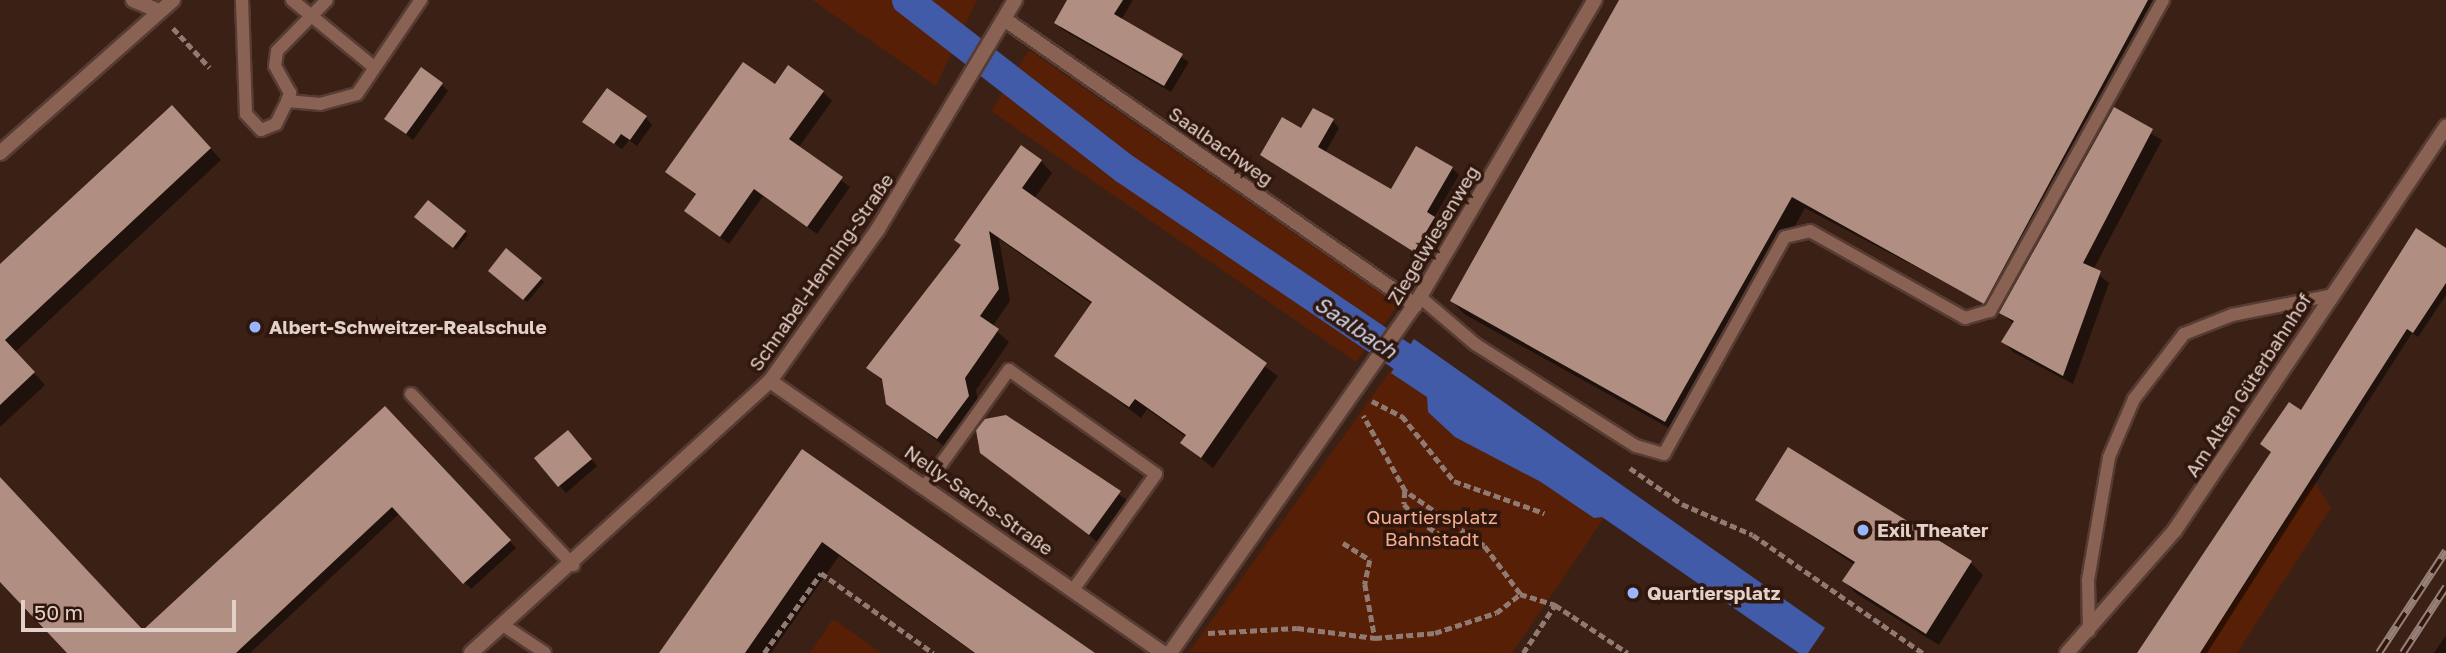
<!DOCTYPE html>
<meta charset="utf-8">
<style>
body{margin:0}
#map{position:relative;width:2446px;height:653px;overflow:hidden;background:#3b2016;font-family:"Golos Text",sans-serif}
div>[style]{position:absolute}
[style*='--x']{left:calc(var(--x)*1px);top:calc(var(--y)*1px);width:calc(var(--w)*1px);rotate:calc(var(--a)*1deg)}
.green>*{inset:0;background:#571f06}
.water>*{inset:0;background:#415ba8}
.shadow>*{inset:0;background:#0007}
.canal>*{height:30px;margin:-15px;padding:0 15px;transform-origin:15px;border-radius:15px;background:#415ba8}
.building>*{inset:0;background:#b08f82}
.path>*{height:4.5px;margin-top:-2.25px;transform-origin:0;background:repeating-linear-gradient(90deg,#907a71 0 7px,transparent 0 10.5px)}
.roads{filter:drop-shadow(2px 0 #563c33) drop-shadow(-2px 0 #563c33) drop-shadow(0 2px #563c33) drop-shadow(0 -2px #563c33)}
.service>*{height:12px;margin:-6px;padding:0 6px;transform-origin:6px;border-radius:6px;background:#8a6253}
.minor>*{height:14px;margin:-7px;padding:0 7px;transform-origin:7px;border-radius:7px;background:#8a6253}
.rail>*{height:8px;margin-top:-4px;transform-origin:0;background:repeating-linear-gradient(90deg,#30170d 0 16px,#968077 0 32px);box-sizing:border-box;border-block:2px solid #968077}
.dots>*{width:19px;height:19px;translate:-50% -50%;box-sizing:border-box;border:4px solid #30170d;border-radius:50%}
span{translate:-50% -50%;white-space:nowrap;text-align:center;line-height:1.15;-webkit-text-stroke:7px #30170d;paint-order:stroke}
.street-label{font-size:19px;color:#e2d0c9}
.poi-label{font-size:19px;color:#e2d0c9;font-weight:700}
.left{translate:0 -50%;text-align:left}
.park-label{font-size:19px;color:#f6ad90}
.water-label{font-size:21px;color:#cbd4ea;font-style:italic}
.scale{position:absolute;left:21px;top:600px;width:215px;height:32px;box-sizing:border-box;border:4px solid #e2d0c9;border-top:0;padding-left:9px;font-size:21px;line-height:24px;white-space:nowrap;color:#e2d0c9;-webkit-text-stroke:5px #30170d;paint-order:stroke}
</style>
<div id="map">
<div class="green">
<i style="clip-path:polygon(812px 0,977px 0,936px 86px)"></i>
<i style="clip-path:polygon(1029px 50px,1398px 305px,1356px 362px,991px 111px)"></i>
<i style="clip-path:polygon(1401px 356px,1615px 502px,1512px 653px,1189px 652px)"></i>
<i style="clip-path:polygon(2314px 481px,2331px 508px,2237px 653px,2200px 653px)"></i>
<i style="clip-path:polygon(833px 619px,882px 653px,810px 653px)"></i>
</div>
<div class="water">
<i style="clip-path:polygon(1414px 339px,1825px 628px,1808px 653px,1799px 653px,1602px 517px,1594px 518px,1541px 482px,1455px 437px,1428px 412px,1427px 397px,1391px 373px)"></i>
</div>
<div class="shadow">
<i style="clip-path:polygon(1069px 0,1133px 0,1121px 20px,1189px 62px,1171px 92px,1063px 30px,1056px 23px)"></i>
<i style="clip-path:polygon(1621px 0,2167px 0,2106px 108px,2162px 140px,2093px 270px,2109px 283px,2073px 384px,2013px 352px,2004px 342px,2014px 324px,1999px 311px,1805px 208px,1678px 433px,1464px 314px,1452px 301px)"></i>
<i style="clip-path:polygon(441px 84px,448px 91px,413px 140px,386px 119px)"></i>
<i style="clip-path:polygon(775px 86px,823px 92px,832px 101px,798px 148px,850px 187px,817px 234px,763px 196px,729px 244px,686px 211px,697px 196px,667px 171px)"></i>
<i style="clip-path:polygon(646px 118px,652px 125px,637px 146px,629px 140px,622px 149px,591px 128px)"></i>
<i style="clip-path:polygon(183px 119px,221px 160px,15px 352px,45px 385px,0 427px,0 267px)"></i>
<i style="clip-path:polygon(1333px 121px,1339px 128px,1325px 153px,1392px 191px,1452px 168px,1459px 175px,1434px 218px,1441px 225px,1421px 257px,1262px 155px)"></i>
<i style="clip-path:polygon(1041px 161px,1052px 173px,1034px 199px,1278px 376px,1213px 468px,1182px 443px,1186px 437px,1147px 409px,1141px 418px,1057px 355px,1092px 304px,999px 239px,1010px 301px,992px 327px,1009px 342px,976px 390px,979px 408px,949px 450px,888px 403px,885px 383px,868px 368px)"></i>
<i style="clip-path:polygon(420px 219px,465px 232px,468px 235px,456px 250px)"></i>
<i style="clip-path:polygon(2446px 250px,2446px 295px,2418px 337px,2412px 333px,2207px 653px,2137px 653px,2302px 412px)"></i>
<i style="clip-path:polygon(493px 274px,541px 279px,544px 282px,527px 302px)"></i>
<i style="clip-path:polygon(385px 408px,516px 548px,471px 589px,400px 513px,250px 653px,69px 653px,0 579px,0 479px,144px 632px)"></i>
<i style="clip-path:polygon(1006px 417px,1130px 502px,1100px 544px,982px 452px)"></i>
<i style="clip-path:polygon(574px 439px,597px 466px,566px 493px,536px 458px)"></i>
<i style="clip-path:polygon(803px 451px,1092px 653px,974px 653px,839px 556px,771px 653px,661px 653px)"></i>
<i style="clip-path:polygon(1758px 500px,1970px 562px,1983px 575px,1939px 645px,1857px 594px,1844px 581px,1855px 565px)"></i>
<i style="clip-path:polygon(2446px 635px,2446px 653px,2434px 653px)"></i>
</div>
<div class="canal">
<i style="--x:907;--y:0;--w:276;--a:37.8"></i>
<i style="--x:1125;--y:169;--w:374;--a:34.1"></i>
</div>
<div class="building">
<i style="clip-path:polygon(1067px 0,1123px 0,1114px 14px,1183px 54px,1164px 86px,1054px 23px)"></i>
<i style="clip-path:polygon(1619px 0,2148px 0,1984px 304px,1792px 197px,1665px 422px,1450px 301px)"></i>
<i style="clip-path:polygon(743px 62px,775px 84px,788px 65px,824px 91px,789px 139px,843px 177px,807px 227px,754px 189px,720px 237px,684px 211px,696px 194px,665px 172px)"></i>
<i style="clip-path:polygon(421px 67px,443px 83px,406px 134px,384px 119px)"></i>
<i style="clip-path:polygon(607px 88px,647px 116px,630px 140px,621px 134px,614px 144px,582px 122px)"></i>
<i style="clip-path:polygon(172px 105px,211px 148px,5px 340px,35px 372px,0 405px,0 264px)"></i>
<i style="clip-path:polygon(2114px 107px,2153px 129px,2083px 263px,2101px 271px,2063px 376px,2001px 342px,2014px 321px,1999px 313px)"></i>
<i style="clip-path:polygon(1313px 108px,1334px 119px,1318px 147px,1391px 189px,1416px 146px,1453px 167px,1427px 212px,1435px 217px,1414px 252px,1260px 155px,1282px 117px,1301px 128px)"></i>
<i style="clip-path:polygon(1021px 145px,1042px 160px,1022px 188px,1267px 363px,1201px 458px,1180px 443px,1186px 435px,1135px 399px,1129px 407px,1054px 356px,1092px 302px,989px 231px,999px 289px,980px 316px,999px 329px,965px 378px,969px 396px,937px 439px,886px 404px,882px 379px,866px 368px,961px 245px,954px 240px)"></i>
<i style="clip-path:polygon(428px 200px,466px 231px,453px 248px,414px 217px)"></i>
<i style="clip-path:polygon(2416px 228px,2446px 248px,2446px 283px,2413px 333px,2407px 329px,2200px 653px,2137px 653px,2271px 452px,2260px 444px,2289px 402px,2301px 410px)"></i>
<i style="clip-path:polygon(506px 248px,542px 278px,523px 300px,488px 271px)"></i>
<i style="clip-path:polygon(385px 406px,511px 540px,463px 584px,392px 507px,236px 653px,67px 653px,0 582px,0 477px,143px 630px)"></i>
<i style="clip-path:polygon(1006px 415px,1121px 491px,1089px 535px,980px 453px,976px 430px,985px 419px)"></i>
<i style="clip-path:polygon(568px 430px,592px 459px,558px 487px,534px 458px)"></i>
<i style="clip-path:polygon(1788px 447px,1972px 561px,1926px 634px,1842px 581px,1855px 562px,1755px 500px)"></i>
<i style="clip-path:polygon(802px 449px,1010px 594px,1095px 653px,975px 653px,822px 542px,745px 653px,659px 653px)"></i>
</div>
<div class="path">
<i style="--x:173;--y:28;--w:54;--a:47.2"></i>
<i style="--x:1372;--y:401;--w:34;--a:27"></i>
<i style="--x:1402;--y:416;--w:83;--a:51.3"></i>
<i style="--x:1454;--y:481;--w:96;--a:19.6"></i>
<i style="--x:1630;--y:468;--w:63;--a:34.7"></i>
<i style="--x:1682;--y:504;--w:77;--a:23.6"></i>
<i style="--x:1753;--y:535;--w:207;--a:34.8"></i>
<i style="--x:1405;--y:491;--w:13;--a:94"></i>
<i style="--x:1404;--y:504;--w:23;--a:49"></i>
<i style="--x:1419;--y:521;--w:31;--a:33"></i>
<i style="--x:1445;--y:538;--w:36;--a:11"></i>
<i style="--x:1343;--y:543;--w:32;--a:32"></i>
<i style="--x:1370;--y:560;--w:25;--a:102"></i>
<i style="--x:1365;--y:584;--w:55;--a:79.5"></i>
<i style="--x:1520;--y:594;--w:37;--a:17"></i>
<i style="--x:1555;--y:605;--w:87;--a:33.3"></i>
<i style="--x:1208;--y:633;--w:89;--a:-3.2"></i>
<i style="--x:1297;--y:628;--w:79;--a:7.3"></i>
<i style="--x:1375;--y:638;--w:60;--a:-4.8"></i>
<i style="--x:1435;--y:633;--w:64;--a:-18.2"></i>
<i style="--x:1496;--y:613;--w:31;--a:-38"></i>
<i style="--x:1520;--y:594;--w:60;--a:-126.9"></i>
<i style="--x:1484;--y:546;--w:96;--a:-145.2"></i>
<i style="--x:1405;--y:491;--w:86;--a:-119.2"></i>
<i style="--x:764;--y:653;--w:98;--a:-54.5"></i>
<i style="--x:821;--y:573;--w:138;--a:35.5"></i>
<i style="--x:1523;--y:653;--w:58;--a:-56.3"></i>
</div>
<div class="roads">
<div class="service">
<i style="--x:242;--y:0;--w:114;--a:88"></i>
<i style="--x:246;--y:114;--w:22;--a:47"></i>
<i style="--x:261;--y:130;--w:16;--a:-22"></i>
<i style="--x:276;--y:124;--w:25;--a:-64"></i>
<i style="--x:287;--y:101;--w:33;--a:5"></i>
<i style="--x:320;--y:104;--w:38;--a:-15"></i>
<i style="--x:357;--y:94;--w:114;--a:-55.8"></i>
<i style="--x:292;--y:0;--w:106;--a:39.3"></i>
<i style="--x:287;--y:101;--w:9;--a:-69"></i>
<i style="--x:290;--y:93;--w:31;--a:-119"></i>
<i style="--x:275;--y:66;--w:15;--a:-82"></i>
<i style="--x:277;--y:51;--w:71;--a:-45.6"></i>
<i style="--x:1420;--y:297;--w:72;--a:40.5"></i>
<i style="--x:1475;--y:344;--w:191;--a:32.4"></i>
<i style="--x:1636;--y:446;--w:29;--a:16"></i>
<i style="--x:1664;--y:454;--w:248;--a:-60.9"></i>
<i style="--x:1785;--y:237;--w:26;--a:-13"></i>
<i style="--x:1810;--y:231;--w:178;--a:29.3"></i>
<i style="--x:1965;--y:318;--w:26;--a:-16"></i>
<i style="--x:1990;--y:311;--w:356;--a:-60.9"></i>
<i style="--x:411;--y:394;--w:236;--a:46.5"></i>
<i style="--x:926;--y:485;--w:142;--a:-54.2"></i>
<i style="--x:1009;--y:370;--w:180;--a:35.3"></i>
<i style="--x:1156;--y:474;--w:143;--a:125.6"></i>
<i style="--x:503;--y:625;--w:50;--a:33.7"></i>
<i style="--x:2089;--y:631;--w:51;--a:-91.1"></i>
<i style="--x:2088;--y:580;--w:125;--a:-80.3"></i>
<i style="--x:2109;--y:457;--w:63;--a:-66.7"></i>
<i style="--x:2134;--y:399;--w:82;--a:-52.4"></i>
<i style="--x:2184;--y:334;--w:52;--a:-21.6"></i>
<i style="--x:2232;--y:315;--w:99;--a:-11.1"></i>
</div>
<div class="minor">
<i style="--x:133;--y:0;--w:28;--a:23"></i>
<i style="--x:1004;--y:19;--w:501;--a:34.83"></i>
<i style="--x:0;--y:153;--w:231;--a:-41.5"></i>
<i style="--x:770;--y:381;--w:478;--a:34.7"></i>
<i style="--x:471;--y:653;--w:404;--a:-42.3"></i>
<i style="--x:770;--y:381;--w:186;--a:-54.6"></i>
<i style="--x:878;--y:229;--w:267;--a:-59.1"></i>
<i style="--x:1170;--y:653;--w:426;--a:-54.9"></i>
<i style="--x:1415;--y:305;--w:354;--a:-59.5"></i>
<i style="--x:2067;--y:653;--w:164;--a:-48.7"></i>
<i style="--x:2175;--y:530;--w:486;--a:-56.1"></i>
</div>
</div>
<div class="rail">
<i style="--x:2379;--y:653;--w:122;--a:-56.7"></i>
<i style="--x:2403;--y:653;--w:79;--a:-56.9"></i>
</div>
<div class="dots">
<i style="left:255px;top:327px;background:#99b5fd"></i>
<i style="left:1863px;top:530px;background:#99b5fd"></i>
<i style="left:1633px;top:593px;background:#99b5fd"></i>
</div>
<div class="street-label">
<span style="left:1221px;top:146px;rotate:35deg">Saalbachweg</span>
<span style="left:1433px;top:235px;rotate:-59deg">Ziegelwiesenweg</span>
<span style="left:821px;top:272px;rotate:-55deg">Schnabel-Henning-Straße</span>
<span style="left:2248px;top:385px;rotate:-57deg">Am Alten Güterbahnhof</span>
<span style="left:979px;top:500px;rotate:35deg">Nelly-Sachs-Straße</span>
</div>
<div class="poi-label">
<span class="left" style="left:269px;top:327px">Albert-Schweitzer-Realschule</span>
<span class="left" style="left:1877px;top:530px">Exil Theater</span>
<span class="left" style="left:1647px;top:593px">Quartiersplatz</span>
</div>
<div class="park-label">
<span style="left:1432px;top:528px">Quartiersplatz<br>Bahnstadt</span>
</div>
<div class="water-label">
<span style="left:1356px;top:327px;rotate:34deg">Saalbach</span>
</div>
<div class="scale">50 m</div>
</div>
